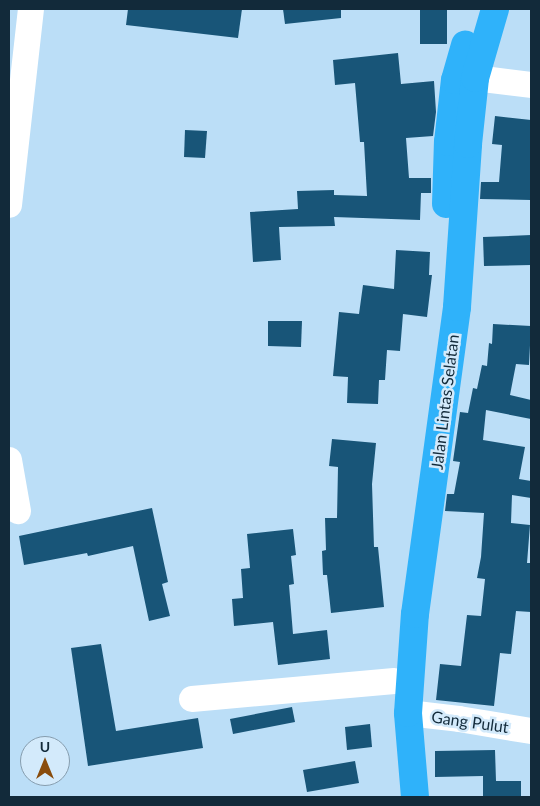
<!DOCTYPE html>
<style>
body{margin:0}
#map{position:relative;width:540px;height:806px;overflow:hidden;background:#bbdef7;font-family:Lato,sans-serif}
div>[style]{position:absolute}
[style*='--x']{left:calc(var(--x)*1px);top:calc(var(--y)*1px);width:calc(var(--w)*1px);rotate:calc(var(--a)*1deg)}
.building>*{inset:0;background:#185578}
.minor>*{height:26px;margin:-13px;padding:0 13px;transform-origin:13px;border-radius:13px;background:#fff}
.highway>*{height:28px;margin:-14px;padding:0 14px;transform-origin:14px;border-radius:14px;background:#2fb2fa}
span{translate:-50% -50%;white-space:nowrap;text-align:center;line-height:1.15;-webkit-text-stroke:5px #d3eafb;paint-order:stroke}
.street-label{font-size:16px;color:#122a3a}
.frame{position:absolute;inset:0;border:10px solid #122a3a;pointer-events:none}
.north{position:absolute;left:20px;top:736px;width:50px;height:50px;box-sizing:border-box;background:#d3eafb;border:1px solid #869dae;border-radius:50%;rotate:0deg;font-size:14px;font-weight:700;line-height:20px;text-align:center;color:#122a3a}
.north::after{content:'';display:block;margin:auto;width:18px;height:22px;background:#894c0c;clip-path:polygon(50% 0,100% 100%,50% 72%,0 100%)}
</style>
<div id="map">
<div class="building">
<i style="clip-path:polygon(128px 9px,242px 9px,238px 38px,126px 25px)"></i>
<i style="clip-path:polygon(283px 9px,341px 9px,341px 18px,285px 24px)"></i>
<i style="clip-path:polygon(420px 9px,447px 9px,447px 44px,420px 44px)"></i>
<i style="clip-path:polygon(398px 53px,401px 84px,434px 81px,436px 112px,433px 136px,406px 138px,409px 178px,431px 178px,431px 193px,421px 193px,420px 220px,334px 217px,335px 226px,279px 227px,281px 260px,253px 262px,250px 212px,298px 209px,297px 191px,334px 190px,334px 195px,367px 196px,364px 142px,360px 142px,355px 83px,335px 85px,333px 60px)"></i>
<i style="clip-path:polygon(495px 116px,531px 120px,531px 200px,480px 199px,481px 182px,499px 182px,502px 145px,492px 144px)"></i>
<i style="clip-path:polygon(185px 130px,207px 131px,205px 158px,184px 157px)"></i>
<i style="clip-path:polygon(531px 235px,531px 265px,484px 266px,483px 237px)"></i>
<i style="clip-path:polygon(396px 250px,430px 252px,429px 275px,432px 275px,427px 317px,403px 314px,400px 351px,387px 350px,385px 380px,379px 380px,378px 404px,347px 403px,348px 377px,333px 376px,339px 312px,359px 314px,363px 285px,394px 289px)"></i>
<i style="clip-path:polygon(268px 321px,302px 321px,301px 347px,268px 346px)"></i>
<i style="clip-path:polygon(493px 324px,531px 326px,529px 365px,516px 364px,510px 395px,531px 400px,531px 419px,486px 410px,483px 440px,525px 447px,519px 479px,531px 481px,531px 498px,512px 495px,511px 523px,530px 525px,527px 563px,531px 563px,531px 612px,516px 611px,511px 654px,500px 653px,494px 706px,436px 700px,440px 664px,461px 666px,467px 615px,481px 616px,485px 579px,477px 578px,481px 557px,484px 513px,445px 511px,447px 494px,454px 494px,460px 462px,453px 461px,460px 412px,468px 413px,473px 388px,477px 389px,482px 365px,487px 366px,489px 343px,492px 344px)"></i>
<i style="clip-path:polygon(332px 439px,376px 443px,372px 484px,374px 547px,378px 547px,384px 607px,331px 613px,327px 575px,323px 575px,322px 551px,326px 550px,325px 518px,337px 518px,338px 467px,329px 466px)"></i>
<i style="clip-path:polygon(152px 508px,168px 582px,162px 584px,170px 616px,149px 621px,133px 546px,88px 556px,87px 553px,24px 565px,19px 536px)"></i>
<i style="clip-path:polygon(293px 529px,296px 555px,291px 556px,294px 584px,289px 585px,293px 634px,327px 630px,330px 659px,278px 665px,273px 622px,234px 626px,232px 599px,243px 598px,241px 569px,250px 568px,247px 534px)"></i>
<i style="clip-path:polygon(101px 644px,116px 731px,198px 718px,203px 748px,88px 766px,71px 648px)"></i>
<i style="clip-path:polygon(292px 707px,295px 722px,233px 734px,230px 719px)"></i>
<i style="clip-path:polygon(370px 724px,372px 747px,347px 750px,345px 727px)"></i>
<i style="clip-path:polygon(495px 750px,496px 781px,521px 781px,521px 797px,483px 797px,483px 776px,435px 777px,435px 751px)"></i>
<i style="clip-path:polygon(355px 761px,359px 783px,307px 792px,303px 770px)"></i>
</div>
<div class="minor">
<i style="--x:475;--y:78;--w:56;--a:7.1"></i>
<i style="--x:9;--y:205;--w:197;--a:-83.6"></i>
<i style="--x:9;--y:460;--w:52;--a:80"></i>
<i style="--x:192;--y:699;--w:203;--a:-5.1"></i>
<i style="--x:408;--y:713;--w:51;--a:6.7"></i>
<i style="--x:459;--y:719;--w:73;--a:9.5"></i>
</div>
<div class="highway">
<i style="--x:446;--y:204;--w:62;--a:-88.2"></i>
<i style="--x:448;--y:142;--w:62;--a:-83.6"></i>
<i style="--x:455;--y:80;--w:37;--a:-74"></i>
<i style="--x:415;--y:797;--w:84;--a:-94.8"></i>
<i style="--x:408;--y:713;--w:99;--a:-86"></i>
<i style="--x:415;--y:614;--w:310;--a:-82.2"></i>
<i style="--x:457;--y:307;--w:163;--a:-86.1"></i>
<i style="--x:468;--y:144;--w:66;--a:-83.9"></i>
<i style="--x:475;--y:78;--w:72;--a:-73.8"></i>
</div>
<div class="street-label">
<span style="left:445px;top:402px;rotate:-83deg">Jalan Lintas Selatan</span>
<span style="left:470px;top:722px;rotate:8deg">Gang Pulut</span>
</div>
<div class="frame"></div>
<div class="north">U</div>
</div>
